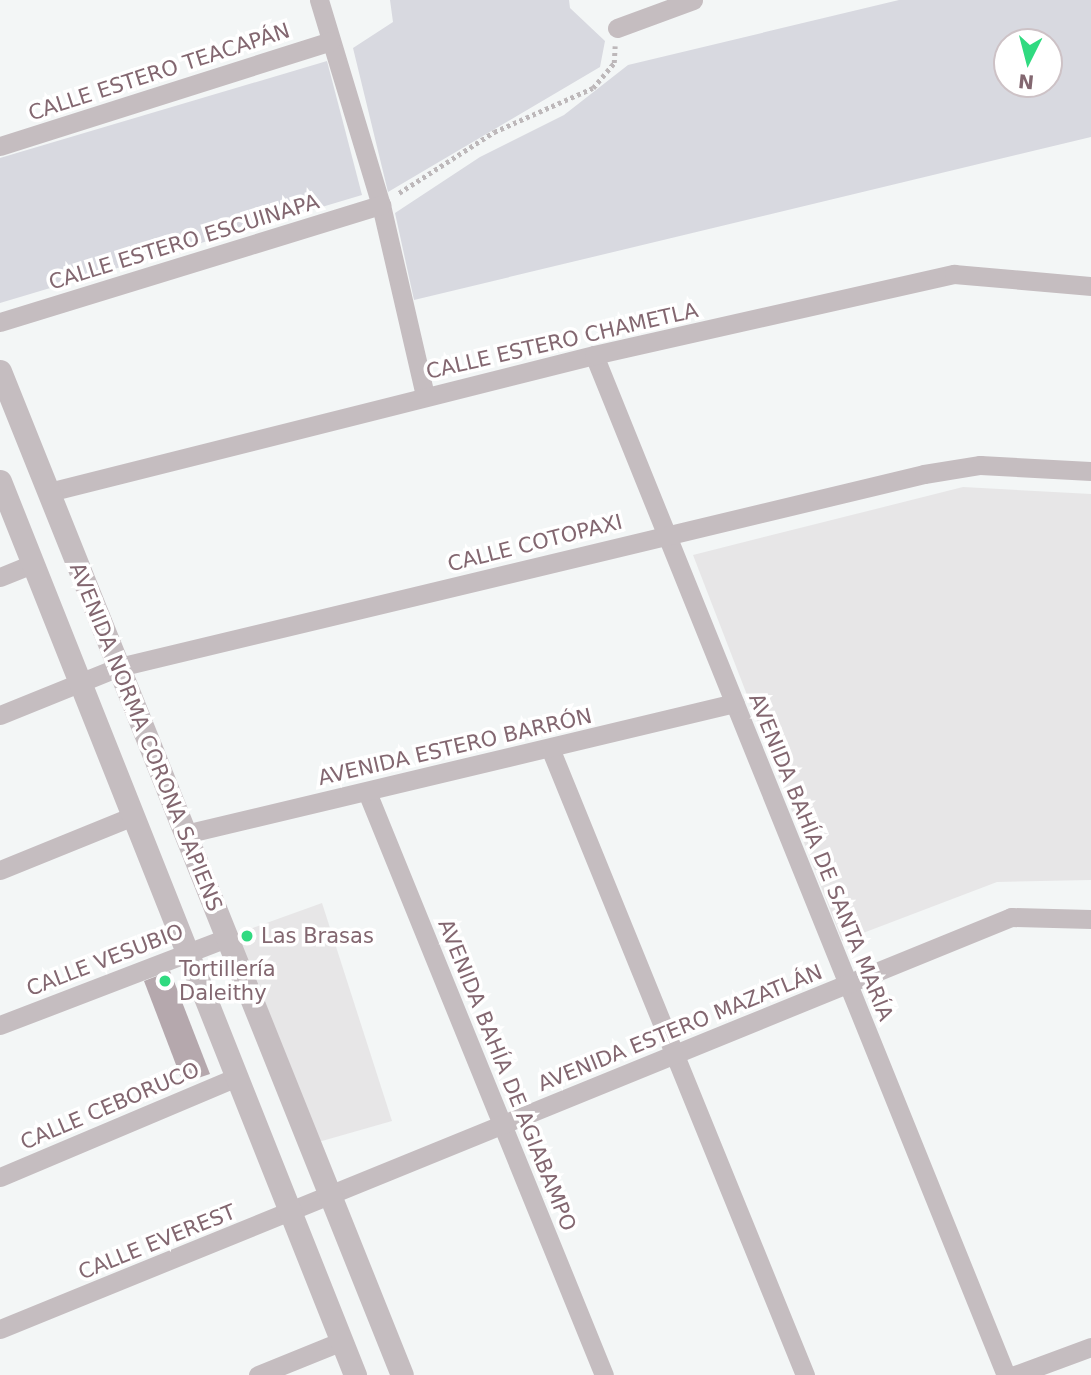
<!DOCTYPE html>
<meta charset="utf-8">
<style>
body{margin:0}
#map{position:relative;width:1091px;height:1375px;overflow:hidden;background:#f3f6f6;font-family:"DejaVu Sans",sans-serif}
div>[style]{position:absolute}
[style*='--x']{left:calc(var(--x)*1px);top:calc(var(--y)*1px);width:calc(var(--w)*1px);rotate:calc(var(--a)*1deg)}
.built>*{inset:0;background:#e7e6e7}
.green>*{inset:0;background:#d8d9e0}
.building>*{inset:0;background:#b5a8ad}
.path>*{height:4.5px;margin-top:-2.25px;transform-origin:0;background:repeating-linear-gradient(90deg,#bdb8ba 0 3.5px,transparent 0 7px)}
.minor>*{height:19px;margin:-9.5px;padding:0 9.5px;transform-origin:9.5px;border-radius:9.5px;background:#c5bdc0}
.tertiary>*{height:23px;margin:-11.5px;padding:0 11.5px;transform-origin:11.5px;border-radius:11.5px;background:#c5bdc0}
.dots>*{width:19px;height:19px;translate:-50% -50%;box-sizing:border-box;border:4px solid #fff;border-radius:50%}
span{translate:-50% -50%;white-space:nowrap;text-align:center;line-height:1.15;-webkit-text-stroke:7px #fff;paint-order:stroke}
.street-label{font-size:21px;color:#836770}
.poi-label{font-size:21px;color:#836770}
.left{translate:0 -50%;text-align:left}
.north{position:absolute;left:993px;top:28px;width:70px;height:70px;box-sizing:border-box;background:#fff;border:2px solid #cdc2c6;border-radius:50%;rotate:186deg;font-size:19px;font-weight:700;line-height:28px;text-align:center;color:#836770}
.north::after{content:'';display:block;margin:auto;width:24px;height:32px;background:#30da80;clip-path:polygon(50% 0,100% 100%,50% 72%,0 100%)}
</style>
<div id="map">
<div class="built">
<i style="clip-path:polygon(963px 487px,1091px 494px,1091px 880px,997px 882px,842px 941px,693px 555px)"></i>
<i style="clip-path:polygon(322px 903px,392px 1121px,308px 1145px,228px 937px)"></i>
</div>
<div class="green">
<i style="clip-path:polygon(390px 0,569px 0,570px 8px,605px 41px,600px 67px,388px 192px,353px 48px,393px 22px)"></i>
<i style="clip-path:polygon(evenodd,899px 0,1091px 0,1091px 137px,414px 300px,395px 213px,480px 157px,564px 115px,628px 65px,899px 0,1007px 42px,1049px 42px,1049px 84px,1007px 84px,1007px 42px)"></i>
<i style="clip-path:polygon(327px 61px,362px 195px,0 303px,0 158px)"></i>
</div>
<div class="building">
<i style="clip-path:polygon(170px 971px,210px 1074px,183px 1083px,144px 981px)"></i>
</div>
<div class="path">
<i style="--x:399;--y:193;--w:113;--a:-32.7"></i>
<i style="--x:494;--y:132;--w:108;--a:-24"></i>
<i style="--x:593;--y:88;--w:33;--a:-50"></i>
<i style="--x:614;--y:63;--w:17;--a:-87"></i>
</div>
<div class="minor">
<i style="--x:319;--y:0;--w:214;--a:73.2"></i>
<i style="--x:381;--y:205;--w:196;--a:77"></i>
<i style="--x:617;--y:28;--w:81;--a:-20.2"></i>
<i style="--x:0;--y:146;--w:347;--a:-17.6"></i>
<i style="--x:0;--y:322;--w:399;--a:-17.1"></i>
<i style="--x:594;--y:355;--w:1100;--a:68.01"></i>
<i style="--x:49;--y:492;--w:562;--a:-14.11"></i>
<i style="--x:594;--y:355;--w:369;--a:-12.7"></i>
<i style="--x:954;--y:274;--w:138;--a:5"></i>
<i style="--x:0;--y:577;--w:35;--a:-22"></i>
<i style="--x:0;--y:715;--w:128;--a:-22"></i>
<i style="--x:119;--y:667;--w:828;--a:-13.48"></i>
<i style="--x:924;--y:474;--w:57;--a:-9.1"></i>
<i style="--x:980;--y:465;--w:111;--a:3.1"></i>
<i style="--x:550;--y:748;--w:677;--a:67.87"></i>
<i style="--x:367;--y:792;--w:629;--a:67.88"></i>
<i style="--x:185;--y:834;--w:565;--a:-13.4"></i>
<i style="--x:0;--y:870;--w:144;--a:-22.1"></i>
<i style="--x:0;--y:1025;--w:243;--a:-21"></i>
<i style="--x:0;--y:1177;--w:257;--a:-22.9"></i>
<i style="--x:0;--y:1329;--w:1092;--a:-22.17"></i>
<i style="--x:1011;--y:917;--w:80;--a:1.4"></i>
<i style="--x:258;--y:1375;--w:91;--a:-22"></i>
<i style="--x:1015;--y:1375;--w:81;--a:-20.2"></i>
</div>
<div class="tertiary">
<i style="--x:0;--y:371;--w:1081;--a:68.18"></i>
<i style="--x:0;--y:481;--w:962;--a:68.34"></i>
</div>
<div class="dots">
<i style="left:247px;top:936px;background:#30da80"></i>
<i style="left:165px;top:981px;background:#30da80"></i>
</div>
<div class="street-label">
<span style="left:159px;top:72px;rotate:-18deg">CALLE ESTERO TEACAPÁN</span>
<span style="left:184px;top:242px;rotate:-17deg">CALLE ESTERO ESCUINAPA</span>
<span style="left:562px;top:341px;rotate:-13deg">CALLE ESTERO CHAMETLA</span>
<span style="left:535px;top:543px;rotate:-14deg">CALLE COTOPAXI</span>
<span style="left:146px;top:737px;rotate:68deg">AVENIDA NORMA CORONA SAPIENS</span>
<span style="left:455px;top:747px;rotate:-13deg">AVENIDA ESTERO BARRÓN</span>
<span style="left:821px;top:857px;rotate:68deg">AVENIDA BAHÍA DE SANTA MARÍA</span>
<span style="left:105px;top:960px;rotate:-21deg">CALLE VESUBIO</span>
<span style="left:680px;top:1028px;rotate:-22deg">AVENIDA ESTERO MAZATLÁN</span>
<span style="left:507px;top:1075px;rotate:68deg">AVENIDA BAHÍA DE AGIABAMPO</span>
<span style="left:110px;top:1106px;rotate:-23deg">CALLE CEBORUCO</span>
<span style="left:157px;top:1242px;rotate:-22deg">CALLE EVEREST</span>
</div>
<div class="poi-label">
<span class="left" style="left:261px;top:936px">Las Brasas</span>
<span class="left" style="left:179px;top:981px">Tortillería<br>Daleithy</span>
</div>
<div class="north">N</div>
</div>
